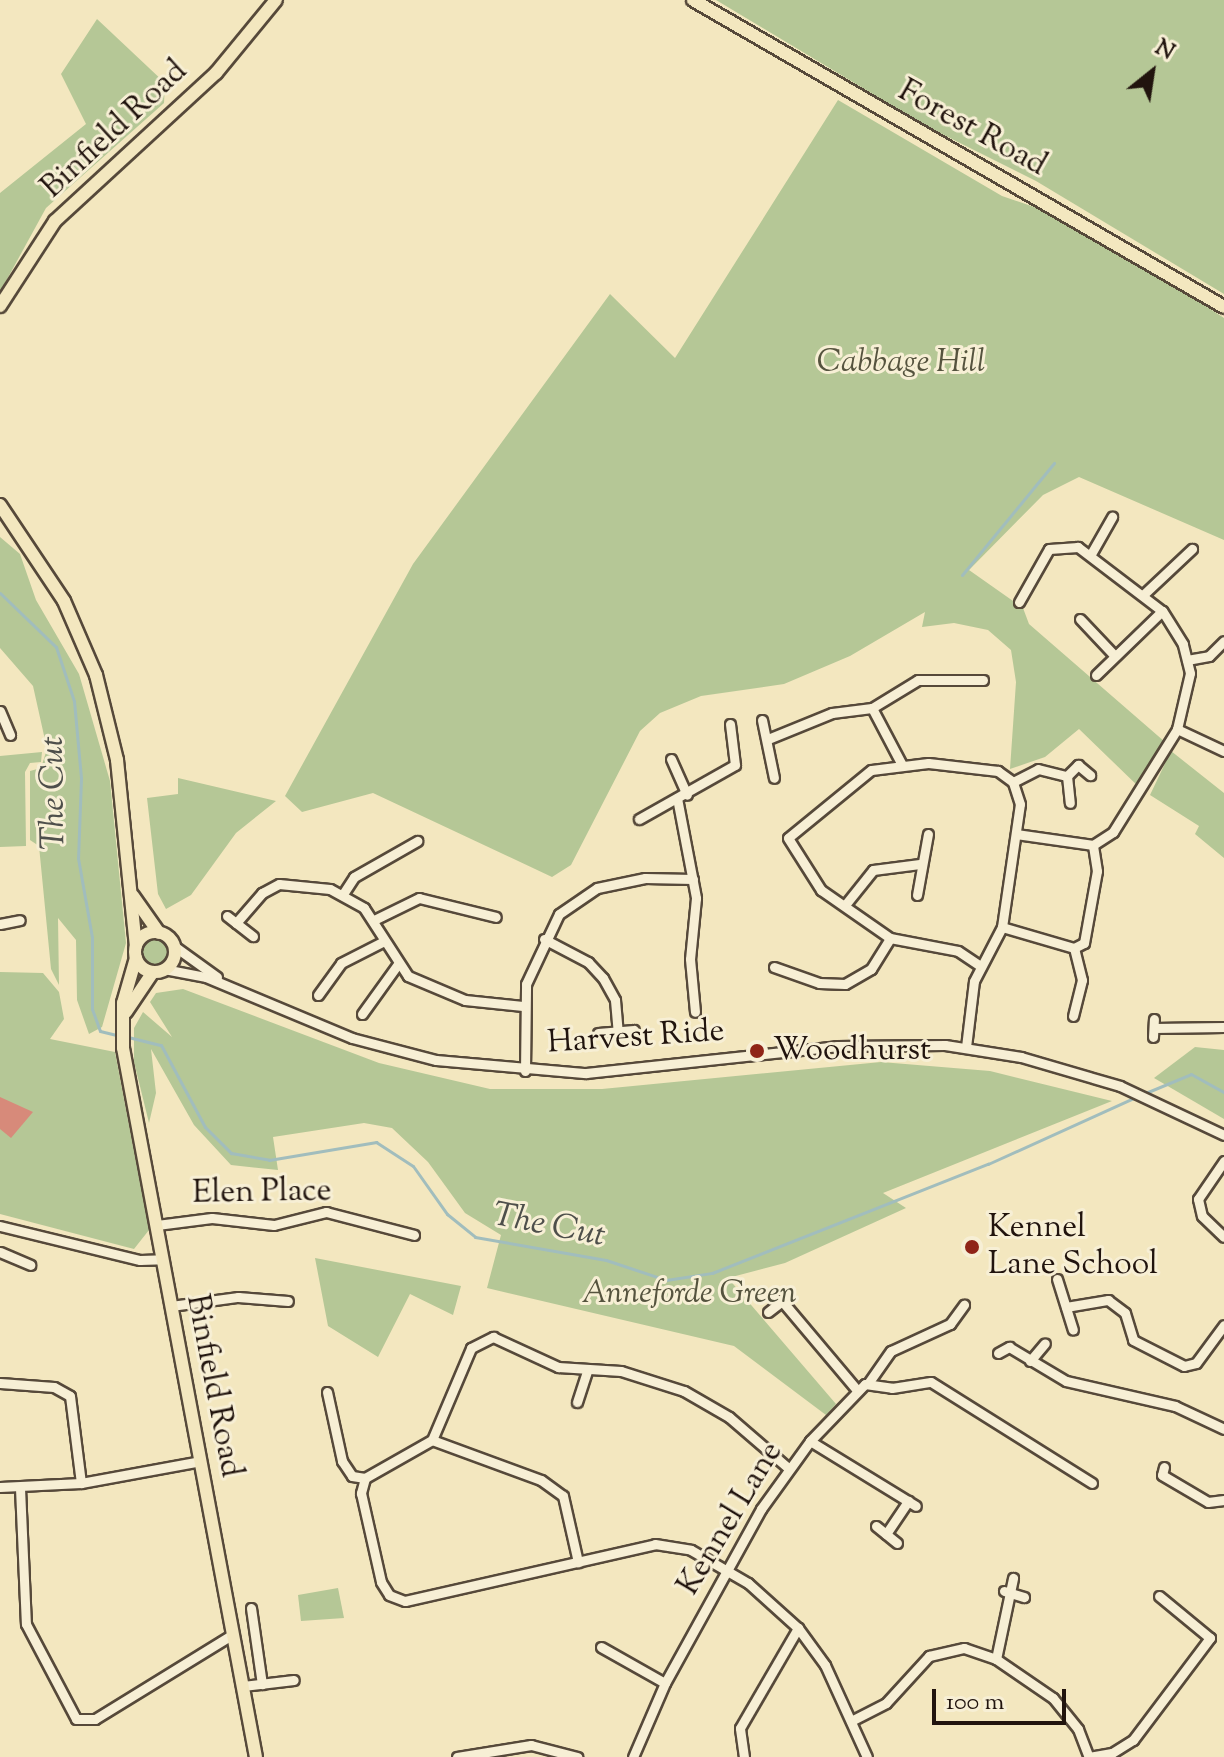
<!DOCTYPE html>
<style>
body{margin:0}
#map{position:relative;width:1224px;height:1757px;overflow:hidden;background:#f3e7bf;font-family:"Sorts Mill Goudy",serif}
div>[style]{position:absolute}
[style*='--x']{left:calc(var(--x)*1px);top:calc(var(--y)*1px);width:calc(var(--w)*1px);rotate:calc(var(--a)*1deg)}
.green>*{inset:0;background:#b5c796}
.round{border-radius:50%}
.stream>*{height:3px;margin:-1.5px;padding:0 1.5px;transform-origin:1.5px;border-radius:1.5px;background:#a1bdbd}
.building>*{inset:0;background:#d78a7a}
.roads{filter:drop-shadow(2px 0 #56493a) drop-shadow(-2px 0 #56493a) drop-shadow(0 2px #56493a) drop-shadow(0 -2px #56493a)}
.minor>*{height:9px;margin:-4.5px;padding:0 4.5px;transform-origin:4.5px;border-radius:4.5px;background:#f7efd5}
.major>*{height:12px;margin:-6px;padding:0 6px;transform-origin:6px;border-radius:6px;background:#f3e7bf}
.major>.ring{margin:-6px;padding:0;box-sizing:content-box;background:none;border:12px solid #f3e7bf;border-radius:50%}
.dots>*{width:22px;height:22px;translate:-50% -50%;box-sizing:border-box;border:4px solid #f7efd5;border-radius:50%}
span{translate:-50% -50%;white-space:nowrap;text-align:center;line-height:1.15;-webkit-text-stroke:6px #f7efd5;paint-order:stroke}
.street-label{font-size:32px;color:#21140e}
.park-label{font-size:32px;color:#55533e;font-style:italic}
.poi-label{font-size:32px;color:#21140e}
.left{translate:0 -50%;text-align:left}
.water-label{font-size:34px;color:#4e4f4b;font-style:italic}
.north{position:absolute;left:1112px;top:32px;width:80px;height:80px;-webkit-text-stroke:6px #f7efd5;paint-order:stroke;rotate:30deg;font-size:22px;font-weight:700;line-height:32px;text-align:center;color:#21140e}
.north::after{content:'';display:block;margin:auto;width:28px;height:36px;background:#21140e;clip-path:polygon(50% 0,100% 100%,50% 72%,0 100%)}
.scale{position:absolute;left:932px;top:1689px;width:134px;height:36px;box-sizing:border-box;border:4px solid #21140e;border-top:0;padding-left:10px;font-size:24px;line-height:28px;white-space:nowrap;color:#21140e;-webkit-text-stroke:6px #f7efd5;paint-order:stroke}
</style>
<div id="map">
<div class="green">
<i style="clip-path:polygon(716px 0,1224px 0,1224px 294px,1036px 181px,926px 126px)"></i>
<i style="clip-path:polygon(97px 19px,165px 83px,164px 103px,46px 208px,0 292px,0 193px,86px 124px,61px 74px)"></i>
<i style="clip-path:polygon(838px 100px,1002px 196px,1040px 209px,1140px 263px,1224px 318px,1224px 540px,1079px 477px,1043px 495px,969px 570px,1023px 608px,1029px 624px,1165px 742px,1141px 789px,1079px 729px,1045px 757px,1010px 769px,1016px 682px,1011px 650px,988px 630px,954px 623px,922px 627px,925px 612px,850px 656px,784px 684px,701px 696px,660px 713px,640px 731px,571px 865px,552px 877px,373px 793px,302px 812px,285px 796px,413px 564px,610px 294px,675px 358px)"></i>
<i style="clip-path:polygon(0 537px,20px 554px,36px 600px,79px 674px,110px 781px,126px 943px,102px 1027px,89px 1034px,77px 1000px,76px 940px,58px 918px,59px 985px,51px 969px,39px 846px,30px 840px,30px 771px,41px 768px,47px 749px,33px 686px,0 648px)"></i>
<i style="clip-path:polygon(1171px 751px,1224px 793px,1224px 858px,1195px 834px,1199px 826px,1150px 795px)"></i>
<i style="clip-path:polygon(42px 752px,41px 762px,30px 763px,25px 772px,26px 846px,0 847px,0 756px)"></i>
<i style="clip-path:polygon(178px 778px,276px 801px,236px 833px,191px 895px,166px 909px,158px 894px,147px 798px,178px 794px)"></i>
<i class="round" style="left:139px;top:938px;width:28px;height:28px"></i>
<i style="clip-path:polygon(0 972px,43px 973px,59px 992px,64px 1019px,50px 1039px,115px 1052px,149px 1230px,134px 1249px,0 1214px)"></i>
<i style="clip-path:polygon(183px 989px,379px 1063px,490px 1089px,602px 1089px,881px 1062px,990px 1071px,1112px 1101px,883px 1193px,906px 1208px,785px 1263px,728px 1278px,836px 1404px,826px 1415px,734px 1346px,487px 1288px,501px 1235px,465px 1213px,428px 1162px,392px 1128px,364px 1123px,273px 1137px,278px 1170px,231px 1165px,194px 1125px,151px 1049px,156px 1093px,149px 1123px,134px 1062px,134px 1028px,143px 1012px,172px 1037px,150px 1002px,156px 993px)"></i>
<i style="clip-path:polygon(1195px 1047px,1224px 1050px,1224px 1119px,1154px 1078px)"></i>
<i style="clip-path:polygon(315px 1258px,461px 1286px,453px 1315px,410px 1294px,378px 1357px,328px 1326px)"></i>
<i style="clip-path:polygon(338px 1588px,344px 1618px,301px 1621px,298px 1595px)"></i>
</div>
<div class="stream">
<i style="--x:962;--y:575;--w:145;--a:-50.6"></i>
<i style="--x:0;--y:593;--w:78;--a:44"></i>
<i style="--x:56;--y:647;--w:57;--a:71.6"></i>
<i style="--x:74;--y:701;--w:77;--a:84.8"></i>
<i style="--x:81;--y:778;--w:80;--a:92.1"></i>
<i style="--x:78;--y:858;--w:80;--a:80"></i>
<i style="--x:92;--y:937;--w:72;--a:90"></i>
<i style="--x:92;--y:1009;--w:23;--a:70"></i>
<i style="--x:100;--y:1031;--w:21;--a:14"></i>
<i style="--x:128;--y:1037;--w:34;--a:14"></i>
<i style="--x:161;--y:1045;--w:93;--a:61.8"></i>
<i style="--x:205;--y:1127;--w:37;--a:45"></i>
<i style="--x:231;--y:1153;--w:39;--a:10"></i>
<i style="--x:269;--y:1160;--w:109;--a:-9.5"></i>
<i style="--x:376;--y:1142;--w:44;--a:33"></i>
<i style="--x:413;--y:1166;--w:59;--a:54.7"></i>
<i style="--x:447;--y:1214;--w:36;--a:39"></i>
<i style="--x:475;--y:1237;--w:133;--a:10"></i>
<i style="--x:606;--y:1260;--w:63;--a:18.4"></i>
<i style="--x:666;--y:1280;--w:47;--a:-8.7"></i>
<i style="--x:712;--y:1273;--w:297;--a:-21.6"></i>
<i style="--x:988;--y:1164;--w:162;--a:-24.4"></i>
<i style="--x:1143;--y:1094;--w:52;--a:-22.6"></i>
<i style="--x:1191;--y:1074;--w:38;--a:29"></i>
</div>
<div class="building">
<i style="clip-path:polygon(0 1097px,33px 1112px,11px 1138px,0 1129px)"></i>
</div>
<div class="roads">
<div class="minor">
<i style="--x:1091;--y:554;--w:43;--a:-60.4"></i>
<i style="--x:1144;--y:594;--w:66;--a:-43.2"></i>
<i style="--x:1080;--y:619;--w:51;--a:46.6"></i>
<i style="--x:1187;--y:660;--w:22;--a:-10"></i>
<i style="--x:1209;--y:656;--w:21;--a:-45"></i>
<i style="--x:1096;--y:675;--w:92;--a:-44.1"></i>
<i style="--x:872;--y:708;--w:54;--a:-31.3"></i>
<i style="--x:918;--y:680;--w:65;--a:0"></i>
<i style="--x:0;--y:711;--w:26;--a:67"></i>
<i style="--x:762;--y:720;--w:59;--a:78.3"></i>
<i style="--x:730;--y:724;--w:41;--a:83"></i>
<i style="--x:1177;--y:729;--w:52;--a:25.1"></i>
<i style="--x:768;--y:739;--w:69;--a:-22.1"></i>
<i style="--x:832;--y:713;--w:40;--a:-7.1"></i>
<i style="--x:872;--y:708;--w:64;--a:62.2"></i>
<i style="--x:671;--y:759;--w:39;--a:66"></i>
<i style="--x:1067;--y:776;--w:16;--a:-45"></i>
<i style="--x:1078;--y:765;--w:16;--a:40"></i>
<i style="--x:1067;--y:776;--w:27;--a:84"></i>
<i style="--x:1013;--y:782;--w:28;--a:-27"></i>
<i style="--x:1038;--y:769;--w:30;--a:14"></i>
<i style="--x:677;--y:798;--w:102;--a:79.2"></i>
<i style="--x:696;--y:898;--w:61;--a:95.6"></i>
<i style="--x:690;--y:959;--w:53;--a:84.6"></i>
<i style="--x:639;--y:819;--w:110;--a:-29.4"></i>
<i style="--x:1016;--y:834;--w:78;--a:8.1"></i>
<i style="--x:1093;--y:845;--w:24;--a:-33"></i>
<i style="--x:1113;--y:832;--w:121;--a:-58.1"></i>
<i style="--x:1177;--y:729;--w:57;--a:-76.9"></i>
<i style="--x:1190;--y:673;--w:30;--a:-104"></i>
<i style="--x:1183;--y:644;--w:39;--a:-122"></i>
<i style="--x:1162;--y:611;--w:106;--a:-142.7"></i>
<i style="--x:1078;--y:547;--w:29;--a:176"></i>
<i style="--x:1049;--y:549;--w:61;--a:119.5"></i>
<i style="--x:343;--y:894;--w:20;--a:-57"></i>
<i style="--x:354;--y:877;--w:73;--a:-29.7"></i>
<i style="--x:917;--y:895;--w:62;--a:-79.8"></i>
<i style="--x:845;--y:905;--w:45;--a:-51.3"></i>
<i style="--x:873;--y:870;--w:47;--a:-7.3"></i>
<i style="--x:227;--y:916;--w:33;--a:38"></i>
<i style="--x:374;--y:920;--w:50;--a:-26.1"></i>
<i style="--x:419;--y:898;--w:79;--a:13.9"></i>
<i style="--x:236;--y:923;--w:40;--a:-49"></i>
<i style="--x:262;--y:893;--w:19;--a:-28"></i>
<i style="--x:279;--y:884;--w:51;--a:5.6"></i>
<i style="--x:330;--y:889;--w:39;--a:29"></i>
<i style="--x:364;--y:908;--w:81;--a:57.1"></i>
<i style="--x:408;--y:976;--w:62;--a:22.8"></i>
<i style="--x:465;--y:1000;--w:58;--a:5.9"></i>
<i style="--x:0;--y:924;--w:20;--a:-11"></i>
<i style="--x:1002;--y:927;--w:75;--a:16.3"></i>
<i style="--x:1074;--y:948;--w:11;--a:-27"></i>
<i style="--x:1084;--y:943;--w:73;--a:-79.8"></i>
<i style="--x:1097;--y:871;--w:26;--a:-99"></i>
<i style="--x:544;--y:939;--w:50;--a:27.6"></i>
<i style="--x:588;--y:962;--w:22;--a:47"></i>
<i style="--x:603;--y:978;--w:25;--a:61"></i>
<i style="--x:615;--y:1000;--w:32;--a:85"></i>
<i style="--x:174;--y:946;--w:53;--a:35.8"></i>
<i style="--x:774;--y:967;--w:48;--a:19.6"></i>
<i style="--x:819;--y:983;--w:26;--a:2"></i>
<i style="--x:845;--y:984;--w:30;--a:-30"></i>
<i style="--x:871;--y:969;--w:36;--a:-58"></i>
<i style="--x:164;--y:969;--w:43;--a:10.8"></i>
<i style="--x:206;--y:977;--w:158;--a:22.7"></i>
<i style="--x:352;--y:1038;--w:87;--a:14.7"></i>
<i style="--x:436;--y:1060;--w:151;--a:5"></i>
<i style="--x:586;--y:1073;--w:252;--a:-6.1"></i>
<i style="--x:837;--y:1046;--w:108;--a:-0.5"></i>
<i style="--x:945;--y:1045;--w:77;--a:9"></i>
<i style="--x:1021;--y:1057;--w:103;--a:16.3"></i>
<i style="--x:1120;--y:1086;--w:115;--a:25.2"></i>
<i style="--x:318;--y:995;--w:39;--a:-54"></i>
<i style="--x:341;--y:963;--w:48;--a:-27.1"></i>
<i style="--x:362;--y:1014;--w:62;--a:-54.2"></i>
<i style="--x:1073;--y:1016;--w:37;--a:-76"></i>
<i style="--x:1082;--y:980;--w:33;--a:-104"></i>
<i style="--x:1154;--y:1028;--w:70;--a:-0.8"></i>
<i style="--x:598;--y:1033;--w:36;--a:-5"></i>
<i style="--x:1153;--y:1037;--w:18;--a:-87"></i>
<i style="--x:966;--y:1047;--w:66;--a:-83.1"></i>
<i style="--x:974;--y:981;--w:61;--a:-62.6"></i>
<i style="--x:1002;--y:927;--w:124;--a:-81.7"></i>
<i style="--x:1020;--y:804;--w:23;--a:-108"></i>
<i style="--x:1013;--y:782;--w:19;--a:-144"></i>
<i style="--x:998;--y:771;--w:70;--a:-173.5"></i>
<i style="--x:928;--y:763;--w:57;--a:173"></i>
<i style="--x:871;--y:770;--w:107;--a:140.7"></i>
<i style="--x:788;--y:838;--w:62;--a:57.6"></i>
<i style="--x:821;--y:890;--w:84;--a:34.8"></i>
<i style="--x:890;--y:938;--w:69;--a:10.8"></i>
<i style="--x:958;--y:951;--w:27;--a:34"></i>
<i style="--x:525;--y:1071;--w:87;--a:-89.3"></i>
<i style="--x:526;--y:984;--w:77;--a:-64.8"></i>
<i style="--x:559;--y:914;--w:46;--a:-34.4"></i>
<i style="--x:597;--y:888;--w:49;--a:-11.8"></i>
<i style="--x:645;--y:878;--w:48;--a:1.2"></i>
<i style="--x:1224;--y:1161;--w:46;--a:124.4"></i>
<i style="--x:1198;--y:1199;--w:17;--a:77"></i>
<i style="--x:1202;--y:1216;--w:30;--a:44"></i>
<i style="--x:157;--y:1225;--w:55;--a:-7.3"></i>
<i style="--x:212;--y:1218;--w:62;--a:6.4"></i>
<i style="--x:274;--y:1225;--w:54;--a:-14"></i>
<i style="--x:326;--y:1212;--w:91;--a:14.6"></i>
<i style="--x:0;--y:1226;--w:144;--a:13.7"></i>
<i style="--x:140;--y:1260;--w:23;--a:-2"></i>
<i style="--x:0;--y:1252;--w:33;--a:23"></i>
<i style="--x:1057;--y:1279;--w:53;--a:72.6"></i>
<i style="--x:171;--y:1306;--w:68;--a:-7.7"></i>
<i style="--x:238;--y:1297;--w:50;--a:4.6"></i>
<i style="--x:1066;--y:1307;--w:43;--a:-9.5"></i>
<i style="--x:1108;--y:1300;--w:21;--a:37"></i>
<i style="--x:1125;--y:1313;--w:28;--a:73"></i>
<i style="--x:1133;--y:1340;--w:57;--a:27"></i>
<i style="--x:1184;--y:1366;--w:12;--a:-14"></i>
<i style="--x:1196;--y:1363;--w:47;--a:-53.6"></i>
<i style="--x:768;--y:1312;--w:18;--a:-38"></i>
<i style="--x:782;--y:1301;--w:116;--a:49.9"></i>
<i style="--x:998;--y:1353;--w:13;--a:-29"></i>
<i style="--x:1009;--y:1347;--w:66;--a:30.8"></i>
<i style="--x:1066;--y:1381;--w:112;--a:12.9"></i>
<i style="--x:1175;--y:1406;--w:54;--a:25.1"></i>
<i style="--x:1030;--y:1361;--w:23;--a:-50"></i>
<i style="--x:869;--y:1382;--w:38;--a:-55"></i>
<i style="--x:891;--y:1351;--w:65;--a:-24.6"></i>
<i style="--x:950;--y:1324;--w:24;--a:-54"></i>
<i style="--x:0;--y:1383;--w:54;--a:4.2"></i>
<i style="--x:54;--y:1387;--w:18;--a:29"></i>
<i style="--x:70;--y:1396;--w:88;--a:82.8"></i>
<i style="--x:327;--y:1392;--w:71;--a:77.7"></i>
<i style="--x:342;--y:1461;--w:18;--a:56"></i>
<i style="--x:352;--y:1476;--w:13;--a:9"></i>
<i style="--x:577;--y:1402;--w:32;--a:-72"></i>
<i style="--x:432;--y:1440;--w:100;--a:-67"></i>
<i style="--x:471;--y:1348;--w:25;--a:-27"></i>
<i style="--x:493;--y:1337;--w:72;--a:24.8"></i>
<i style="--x:558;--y:1367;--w:63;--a:3.6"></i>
<i style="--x:621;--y:1371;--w:66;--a:17.6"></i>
<i style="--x:684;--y:1391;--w:52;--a:30"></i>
<i style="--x:729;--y:1417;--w:78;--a:40.8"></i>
<i style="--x:810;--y:1441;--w:124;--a:31.5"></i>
<i style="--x:1164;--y:1467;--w:8;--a:104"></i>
<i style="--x:1162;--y:1475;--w:53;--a:30.4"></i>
<i style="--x:1208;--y:1502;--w:16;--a:-7"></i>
<i style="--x:365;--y:1478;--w:16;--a:105"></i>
<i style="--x:361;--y:1493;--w:91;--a:77.3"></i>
<i style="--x:381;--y:1582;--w:15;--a:58"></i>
<i style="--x:389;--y:1595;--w:17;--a:21"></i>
<i style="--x:405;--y:1601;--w:256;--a:-12.8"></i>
<i style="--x:655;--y:1544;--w:36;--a:9"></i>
<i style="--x:691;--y:1550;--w:66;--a:30.1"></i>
<i style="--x:748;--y:1583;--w:67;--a:42"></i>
<i style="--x:798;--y:1628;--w:46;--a:53.9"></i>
<i style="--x:825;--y:1665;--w:101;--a:65.5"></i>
<i style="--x:365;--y:1478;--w:77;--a:-29.6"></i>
<i style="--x:432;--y:1440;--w:116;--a:20.2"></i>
<i style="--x:541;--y:1480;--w:27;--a:36"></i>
<i style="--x:563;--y:1496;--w:68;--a:77.2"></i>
<i style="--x:0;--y:1487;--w:81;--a:-2.8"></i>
<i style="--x:81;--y:1483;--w:122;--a:-10.4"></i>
<i style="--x:20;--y:1488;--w:136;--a:87.5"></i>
<i style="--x:26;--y:1624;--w:107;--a:62.2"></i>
<i style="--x:76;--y:1719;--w:19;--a:0"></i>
<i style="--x:95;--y:1719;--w:162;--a:-31.6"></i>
<i style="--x:876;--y:1526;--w:27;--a:39"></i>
<i style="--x:886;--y:1534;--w:40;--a:-56"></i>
<i style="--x:1004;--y:1591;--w:21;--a:17"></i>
<i style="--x:251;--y:1608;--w:77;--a:81.8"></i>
<i style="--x:601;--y:1647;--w:73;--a:29.4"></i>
<i style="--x:996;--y:1659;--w:83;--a:-78.1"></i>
<i style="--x:243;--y:1686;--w:51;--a:-6.7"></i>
<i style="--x:851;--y:1721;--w:39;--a:-27"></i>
<i style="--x:886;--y:1703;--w:64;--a:-47.5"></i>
<i style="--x:929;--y:1656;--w:36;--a:-13"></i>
<i style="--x:964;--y:1648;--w:34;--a:19"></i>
<i style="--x:996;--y:1659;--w:69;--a:34.4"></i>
<i style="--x:1053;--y:1698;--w:40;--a:51"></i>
<i style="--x:1078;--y:1729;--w:30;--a:69"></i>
<i style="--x:1089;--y:1757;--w:23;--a:-10"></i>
<i style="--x:1112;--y:1753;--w:25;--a:-32"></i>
<i style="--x:1133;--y:1740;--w:128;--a:-53"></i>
<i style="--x:1210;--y:1638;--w:66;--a:-140.5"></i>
<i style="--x:457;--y:1757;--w:75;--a:-9.2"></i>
<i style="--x:531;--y:1745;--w:48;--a:14.6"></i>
<i style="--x:633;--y:1757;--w:81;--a:-66.6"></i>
<i style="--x:665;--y:1683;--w:199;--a:-61.1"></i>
<i style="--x:761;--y:1509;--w:84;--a:-54.2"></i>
<i style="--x:810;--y:1441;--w:79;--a:-46"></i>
<i style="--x:865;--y:1384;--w:27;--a:8"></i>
<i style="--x:892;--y:1388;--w:39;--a:-9"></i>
<i style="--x:931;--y:1382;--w:190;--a:32.1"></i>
<i style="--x:744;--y:1757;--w:29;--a:-98"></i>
<i style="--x:740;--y:1728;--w:116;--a:-59.9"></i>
</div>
<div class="major">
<i style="--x:693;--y:0;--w:613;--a:30.03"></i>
<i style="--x:0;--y:306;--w:101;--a:-57.1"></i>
<i style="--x:55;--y:221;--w:219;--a:-42.6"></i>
<i style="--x:216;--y:73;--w:94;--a:-50.6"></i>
<i style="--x:0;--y:505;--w:115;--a:56.3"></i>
<i style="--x:64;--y:601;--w:81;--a:66.6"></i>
<i style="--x:96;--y:675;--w:88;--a:76.1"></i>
<i style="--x:117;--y:760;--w:187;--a:84.2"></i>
<i style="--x:133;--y:896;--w:45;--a:54.9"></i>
<i class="ring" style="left:135px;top:932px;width:28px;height:28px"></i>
<i style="--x:136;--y:958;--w:47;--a:106.1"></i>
<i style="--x:123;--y:1003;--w:45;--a:90"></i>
<i style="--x:123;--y:1048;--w:721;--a:79.38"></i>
<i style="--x:126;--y:1012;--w:48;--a:-56"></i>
</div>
</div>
<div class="dots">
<i style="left:757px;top:1051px;background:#8f2418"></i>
<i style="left:972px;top:1247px;background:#8f2418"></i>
</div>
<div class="street-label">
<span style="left:972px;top:129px;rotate:29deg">Forest Road</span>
<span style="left:115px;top:130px;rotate:-43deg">Binfield Road</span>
<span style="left:636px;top:1038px;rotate:-4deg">Harvest Ride</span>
<span style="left:262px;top:1193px;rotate:-1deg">Elen Place</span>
<span style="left:213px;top:1386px;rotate:79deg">Binfield Road</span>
<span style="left:731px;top:1519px;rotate:-59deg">Kennel Lane</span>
</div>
<div class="park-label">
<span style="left:901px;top:363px">Cabbage Hill</span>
<span style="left:689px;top:1294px">Anneforde Green</span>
</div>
<div class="poi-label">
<span class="left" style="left:773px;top:1051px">Woodhurst</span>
<span class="left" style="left:988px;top:1247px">Kennel<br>Lane School</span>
</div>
<div class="water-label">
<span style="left:54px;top:793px;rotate:-91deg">The Cut</span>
<span style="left:549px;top:1226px;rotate:11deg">The Cut</span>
</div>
<div class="north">N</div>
<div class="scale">100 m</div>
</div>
